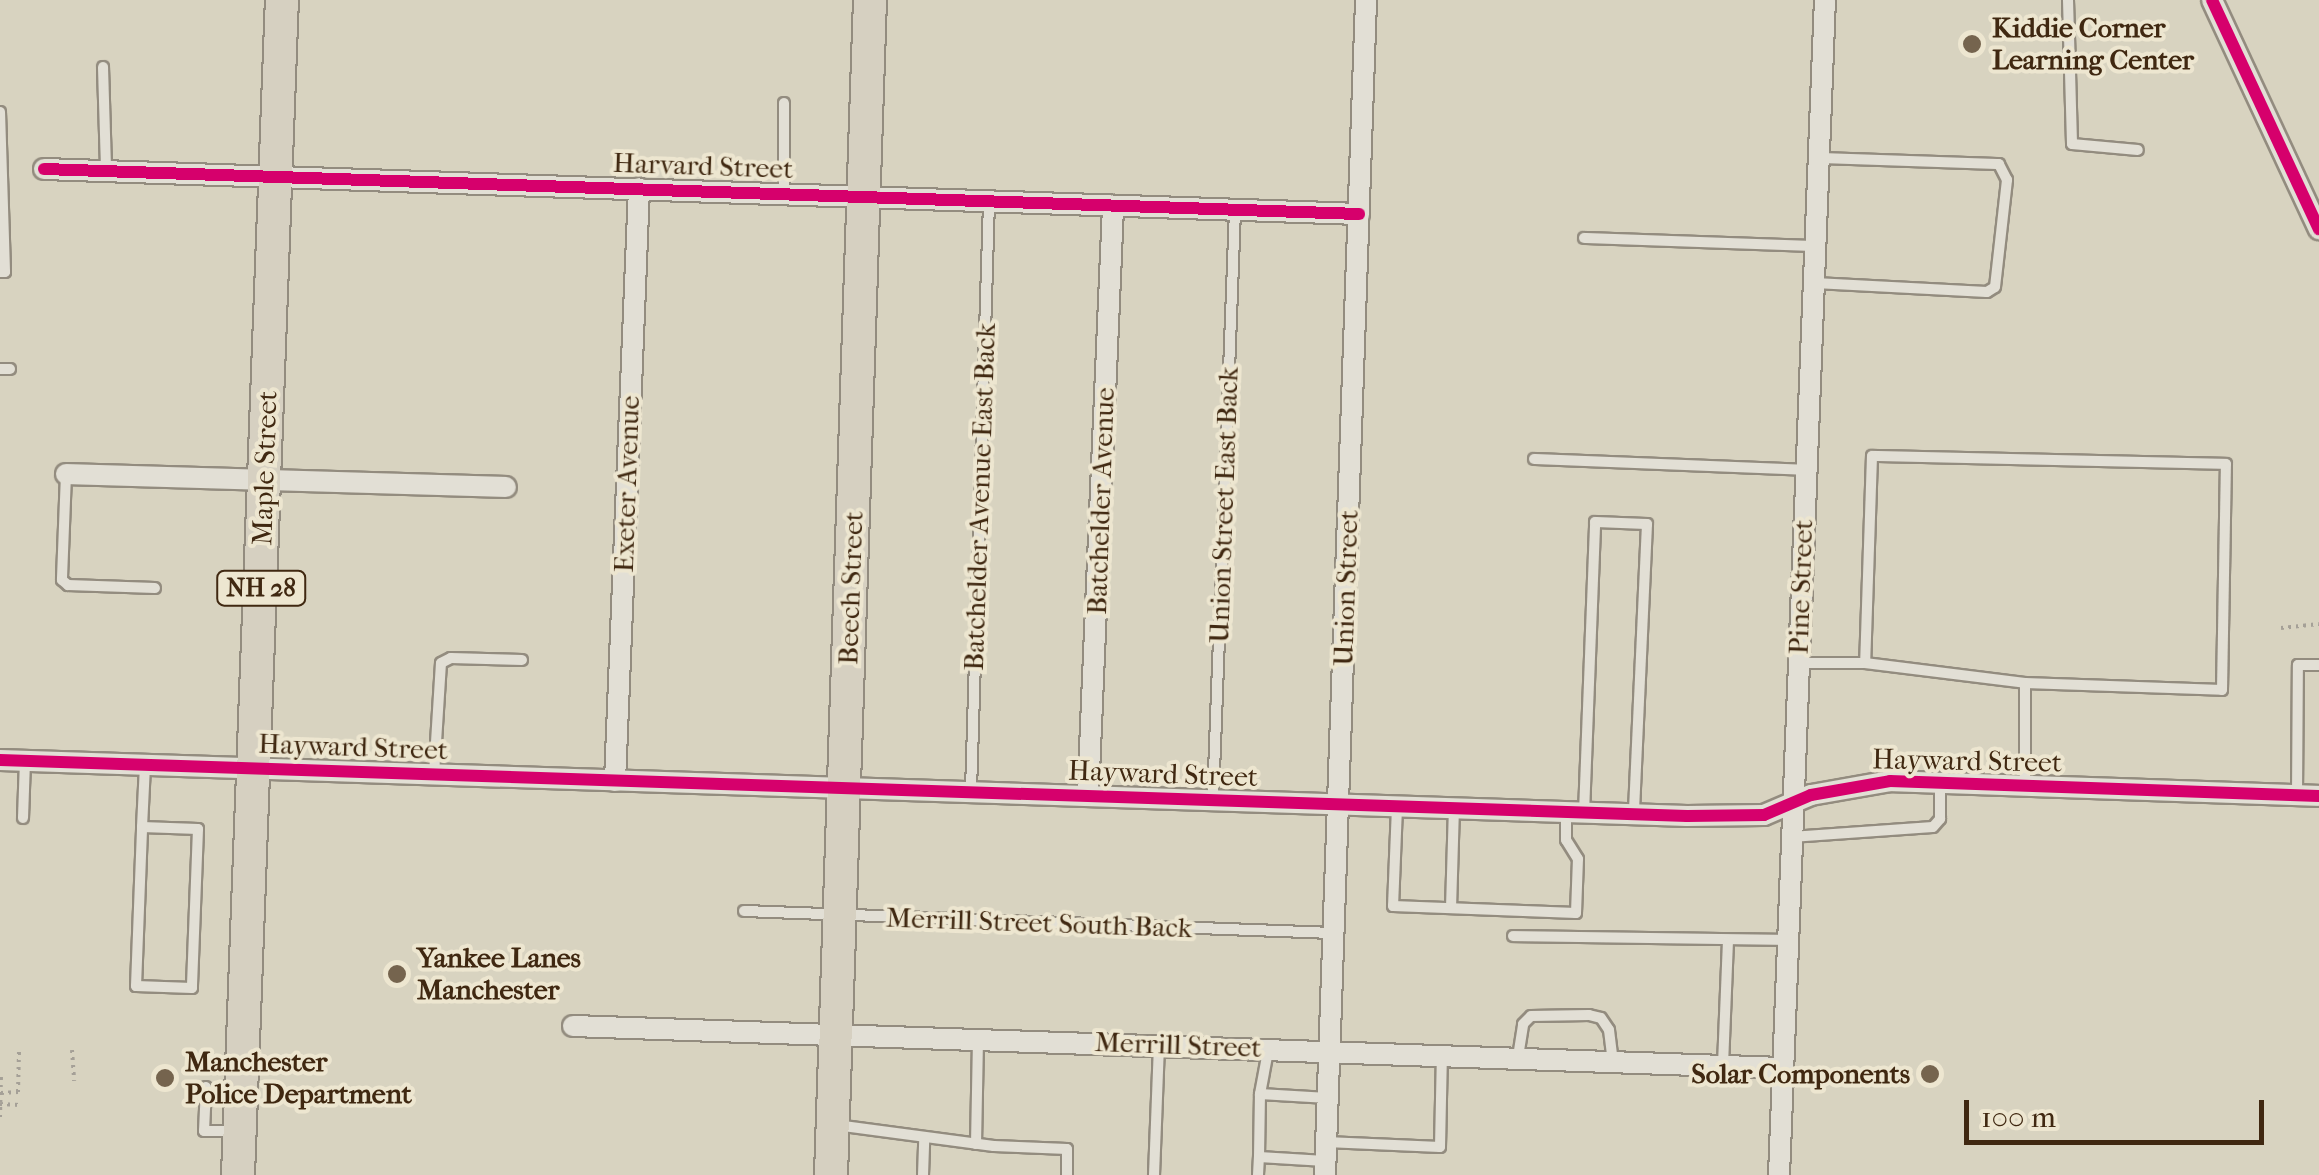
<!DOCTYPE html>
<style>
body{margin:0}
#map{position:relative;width:2319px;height:1175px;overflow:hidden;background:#d8d3c0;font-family:"IM FELL French Canon",serif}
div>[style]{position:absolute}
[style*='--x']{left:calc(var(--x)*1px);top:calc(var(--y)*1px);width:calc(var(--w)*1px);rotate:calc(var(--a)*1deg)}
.path>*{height:4px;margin-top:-2px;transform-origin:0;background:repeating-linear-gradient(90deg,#a5a097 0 2.5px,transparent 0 7.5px)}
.roads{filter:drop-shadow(2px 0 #938c7f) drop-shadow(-2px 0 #938c7f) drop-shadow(0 2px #938c7f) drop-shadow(0 -2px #938c7f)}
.service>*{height:10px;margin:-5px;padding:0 5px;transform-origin:5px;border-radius:5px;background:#e2dfd5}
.minor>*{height:20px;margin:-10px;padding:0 10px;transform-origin:10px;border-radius:10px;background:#e2dfd5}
.primary>*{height:32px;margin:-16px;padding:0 16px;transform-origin:16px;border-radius:16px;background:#d6d0c1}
.cycleway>*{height:12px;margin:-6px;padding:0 6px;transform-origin:6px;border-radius:6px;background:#d6006c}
.dots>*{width:28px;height:28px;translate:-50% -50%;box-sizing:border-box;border:5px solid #ede6d0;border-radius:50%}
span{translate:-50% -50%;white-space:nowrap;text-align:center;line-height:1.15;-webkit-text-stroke:8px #ede6d0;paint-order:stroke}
.shield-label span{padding:2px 8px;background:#ede6d0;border:2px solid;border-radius:8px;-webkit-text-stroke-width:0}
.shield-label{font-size:25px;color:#402811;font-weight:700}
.poi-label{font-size:28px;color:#402811;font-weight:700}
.left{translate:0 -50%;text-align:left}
.right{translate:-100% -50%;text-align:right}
.street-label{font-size:28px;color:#402811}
.scale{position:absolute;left:1964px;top:1100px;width:300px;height:45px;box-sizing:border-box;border:5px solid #402811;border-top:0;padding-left:12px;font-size:30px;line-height:35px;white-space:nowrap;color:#402811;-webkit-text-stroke:8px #ede6d0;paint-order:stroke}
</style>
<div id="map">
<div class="path">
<i style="--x:2281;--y:628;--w:38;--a:-6"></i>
<i style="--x:72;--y:1050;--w:31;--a:86"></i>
<i style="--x:1;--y:1093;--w:17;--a:-3"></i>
<i style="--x:18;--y:1092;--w:42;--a:-88.6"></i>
<i style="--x:0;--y:1104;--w:20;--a:3"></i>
<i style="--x:0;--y:1117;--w:42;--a:-88.6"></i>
</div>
<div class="roads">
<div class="service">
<i style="--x:2068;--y:0;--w:144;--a:88.4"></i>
<i style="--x:2072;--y:144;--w:66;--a:5.2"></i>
<i style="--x:103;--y:67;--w:104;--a:88.3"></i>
<i style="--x:0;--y:112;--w:160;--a:88.2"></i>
<i style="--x:5;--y:272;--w:5;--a:180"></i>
<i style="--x:784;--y:194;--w:91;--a:-90"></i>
<i style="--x:1584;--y:238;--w:231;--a:2"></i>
<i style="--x:1815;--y:283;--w:172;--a:3"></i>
<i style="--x:1987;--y:292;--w:9;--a:-32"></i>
<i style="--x:1995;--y:287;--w:108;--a:-83.6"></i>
<i style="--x:2007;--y:180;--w:18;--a:-117"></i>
<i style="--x:1999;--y:164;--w:180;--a:-178.1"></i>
<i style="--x:0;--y:369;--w:10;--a:0"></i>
<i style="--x:1534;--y:459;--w:271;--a:2.3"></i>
<i style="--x:66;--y:474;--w:106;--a:92.2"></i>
<i style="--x:62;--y:580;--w:8;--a:40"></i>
<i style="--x:68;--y:585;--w:87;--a:2"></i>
<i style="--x:1799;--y:663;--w:66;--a:0"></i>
<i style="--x:1865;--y:663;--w:161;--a:7.1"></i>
<i style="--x:2025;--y:683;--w:197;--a:2"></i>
<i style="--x:2222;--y:690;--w:226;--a:-89"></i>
<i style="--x:2226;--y:464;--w:354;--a:-178.7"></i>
<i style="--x:1872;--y:456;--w:207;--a:91.9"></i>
<i style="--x:434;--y:774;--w:111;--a:-86.4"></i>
<i style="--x:441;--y:663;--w:11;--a:-27"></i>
<i style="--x:451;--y:658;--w:71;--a:1.6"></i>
<i style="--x:2025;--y:786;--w:103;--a:-90"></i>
<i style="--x:971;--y:791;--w:590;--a:-88.25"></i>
<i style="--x:2297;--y:795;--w:130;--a:-89.6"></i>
<i style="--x:2298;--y:665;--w:21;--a:0"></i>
<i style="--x:1213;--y:799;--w:589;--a:-87.86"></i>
<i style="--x:1397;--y:807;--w:99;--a:92.3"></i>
<i style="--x:1393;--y:906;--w:183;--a:2.2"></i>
<i style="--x:1576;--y:913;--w:54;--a:-87.9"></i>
<i style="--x:1578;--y:859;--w:22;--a:-122"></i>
<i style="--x:1566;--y:840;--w:28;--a:-90"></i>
<i style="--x:1584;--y:813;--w:291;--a:-87.8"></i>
<i style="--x:1595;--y:522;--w:52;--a:2.2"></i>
<i style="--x:1647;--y:524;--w:290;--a:92.6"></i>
<i style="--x:23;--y:818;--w:57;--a:-88"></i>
<i style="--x:142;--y:827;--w:56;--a:2"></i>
<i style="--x:198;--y:829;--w:159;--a:92.2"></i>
<i style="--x:192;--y:988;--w:56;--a:-178"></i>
<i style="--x:136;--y:986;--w:159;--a:-87.8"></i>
<i style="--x:142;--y:827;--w:62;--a:-87.2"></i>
<i style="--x:1791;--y:837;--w:142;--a:-4"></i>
<i style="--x:1933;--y:827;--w:11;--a:-49"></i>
<i style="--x:1940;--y:819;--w:35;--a:-90"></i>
<i style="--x:1451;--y:908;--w:99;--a:-88.3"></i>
<i style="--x:744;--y:911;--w:589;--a:2.14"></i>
<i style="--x:1513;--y:936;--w:274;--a:0.8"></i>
<i style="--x:1518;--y:1057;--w:33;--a:-81"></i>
<i style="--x:1523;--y:1024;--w:11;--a:-45"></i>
<i style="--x:1531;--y:1016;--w:58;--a:-1"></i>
<i style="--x:1589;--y:1015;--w:12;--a:14"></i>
<i style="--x:1601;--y:1018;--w:14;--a:56"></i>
<i style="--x:1609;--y:1030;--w:31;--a:83"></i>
<i style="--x:1723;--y:1065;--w:124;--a:-87.7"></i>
<i style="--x:206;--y:1087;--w:44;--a:92.6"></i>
<i style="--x:204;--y:1131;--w:30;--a:0"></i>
<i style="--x:1260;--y:1094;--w:44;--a:-79.5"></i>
<i style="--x:836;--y:1125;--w:159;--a:7.6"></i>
<i style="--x:994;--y:1146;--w:73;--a:2.4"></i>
<i style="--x:1067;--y:1149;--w:26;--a:90"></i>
<i style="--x:1326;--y:1142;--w:114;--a:2.5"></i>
<i style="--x:1440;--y:1147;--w:92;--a:-88.8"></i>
<i style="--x:976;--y:1144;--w:104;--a:-88.9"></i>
<i style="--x:1325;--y:1161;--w:66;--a:-176.5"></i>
<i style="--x:1259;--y:1157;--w:63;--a:-89.1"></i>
<i style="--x:1260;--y:1094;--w:68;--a:3.4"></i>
<i style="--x:923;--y:1175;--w:38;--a:-88"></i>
<i style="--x:1154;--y:1175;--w:129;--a:-87.8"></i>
<i style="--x:1258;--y:1175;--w:18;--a:-87"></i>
</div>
<div class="minor">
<i style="--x:2212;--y:0;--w:253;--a:65"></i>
<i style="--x:44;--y:169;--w:1316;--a:1.96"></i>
<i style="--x:66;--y:474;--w:440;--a:1.7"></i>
<i style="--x:0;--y:760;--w:1688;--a:1.9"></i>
<i style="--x:1687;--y:816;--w:77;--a:-0.7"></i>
<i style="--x:1764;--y:815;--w:51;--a:-23.1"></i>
<i style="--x:1811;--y:795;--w:80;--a:-10"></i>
<i style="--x:1890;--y:781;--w:429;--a:2"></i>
<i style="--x:615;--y:781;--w:593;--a:-87.68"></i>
<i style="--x:1088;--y:796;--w:591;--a:-87.57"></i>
<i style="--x:573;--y:1026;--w:1211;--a:1.99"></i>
<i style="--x:1325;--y:1175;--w:1176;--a:-88"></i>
<i style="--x:1779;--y:1175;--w:1176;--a:-87.76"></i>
</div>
<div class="primary">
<i style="--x:238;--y:1175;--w:1176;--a:-87.86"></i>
<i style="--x:831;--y:1175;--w:1176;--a:-88.1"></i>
</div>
</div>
<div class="cycleway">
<i style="--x:2212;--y:0;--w:253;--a:65"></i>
<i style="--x:44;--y:169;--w:1316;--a:1.96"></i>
<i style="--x:0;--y:760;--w:1688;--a:1.9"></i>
<i style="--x:1687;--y:816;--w:77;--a:-0.7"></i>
<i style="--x:1764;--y:815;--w:51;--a:-23.1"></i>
<i style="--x:1811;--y:795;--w:80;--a:-10"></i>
<i style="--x:1890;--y:781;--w:429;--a:2"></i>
</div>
<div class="dots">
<i style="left:1972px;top:44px;background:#75644e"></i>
<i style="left:397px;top:974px;background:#75644e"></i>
<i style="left:1930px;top:1074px;background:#75644e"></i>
<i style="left:165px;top:1078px;background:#75644e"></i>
</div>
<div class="shield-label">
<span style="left:261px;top:588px">NH 28</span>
</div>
<div class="poi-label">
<span class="left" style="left:1992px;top:44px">Kiddie Corner<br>Learning Center</span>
<span class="left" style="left:417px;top:974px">Yankee Lanes<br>Manchester</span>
<span class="left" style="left:185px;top:1078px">Manchester<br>Police Department</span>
<span class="right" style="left:1910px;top:1074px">Solar Components</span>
</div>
<div class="street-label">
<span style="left:703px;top:166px;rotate:2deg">Harvard Street</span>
<span style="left:265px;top:468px;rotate:-88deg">Maple Street</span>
<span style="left:627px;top:484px;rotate:-88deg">Exeter Avenue</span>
<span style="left:980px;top:497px;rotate:-88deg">Batchelder Avenue East Back</span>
<span style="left:1101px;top:501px;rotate:-88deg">Batchelder Avenue</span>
<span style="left:1224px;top:505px;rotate:-88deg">Union Street East Back</span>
<span style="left:1801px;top:587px;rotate:-88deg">Pine Street</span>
<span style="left:851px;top:588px;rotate:-88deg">Beech Street</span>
<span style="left:1346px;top:588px;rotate:-88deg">Union Street</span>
<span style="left:353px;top:747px;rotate:2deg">Hayward Street</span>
<span style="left:1967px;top:761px;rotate:1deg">Hayward Street</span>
<span style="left:1163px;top:774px;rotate:2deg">Hayward Street</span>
<span style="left:1039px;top:923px;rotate:2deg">Merrill Street South Back</span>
<span style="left:1178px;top:1045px;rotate:2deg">Merrill Street</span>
</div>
<div class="scale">100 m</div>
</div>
